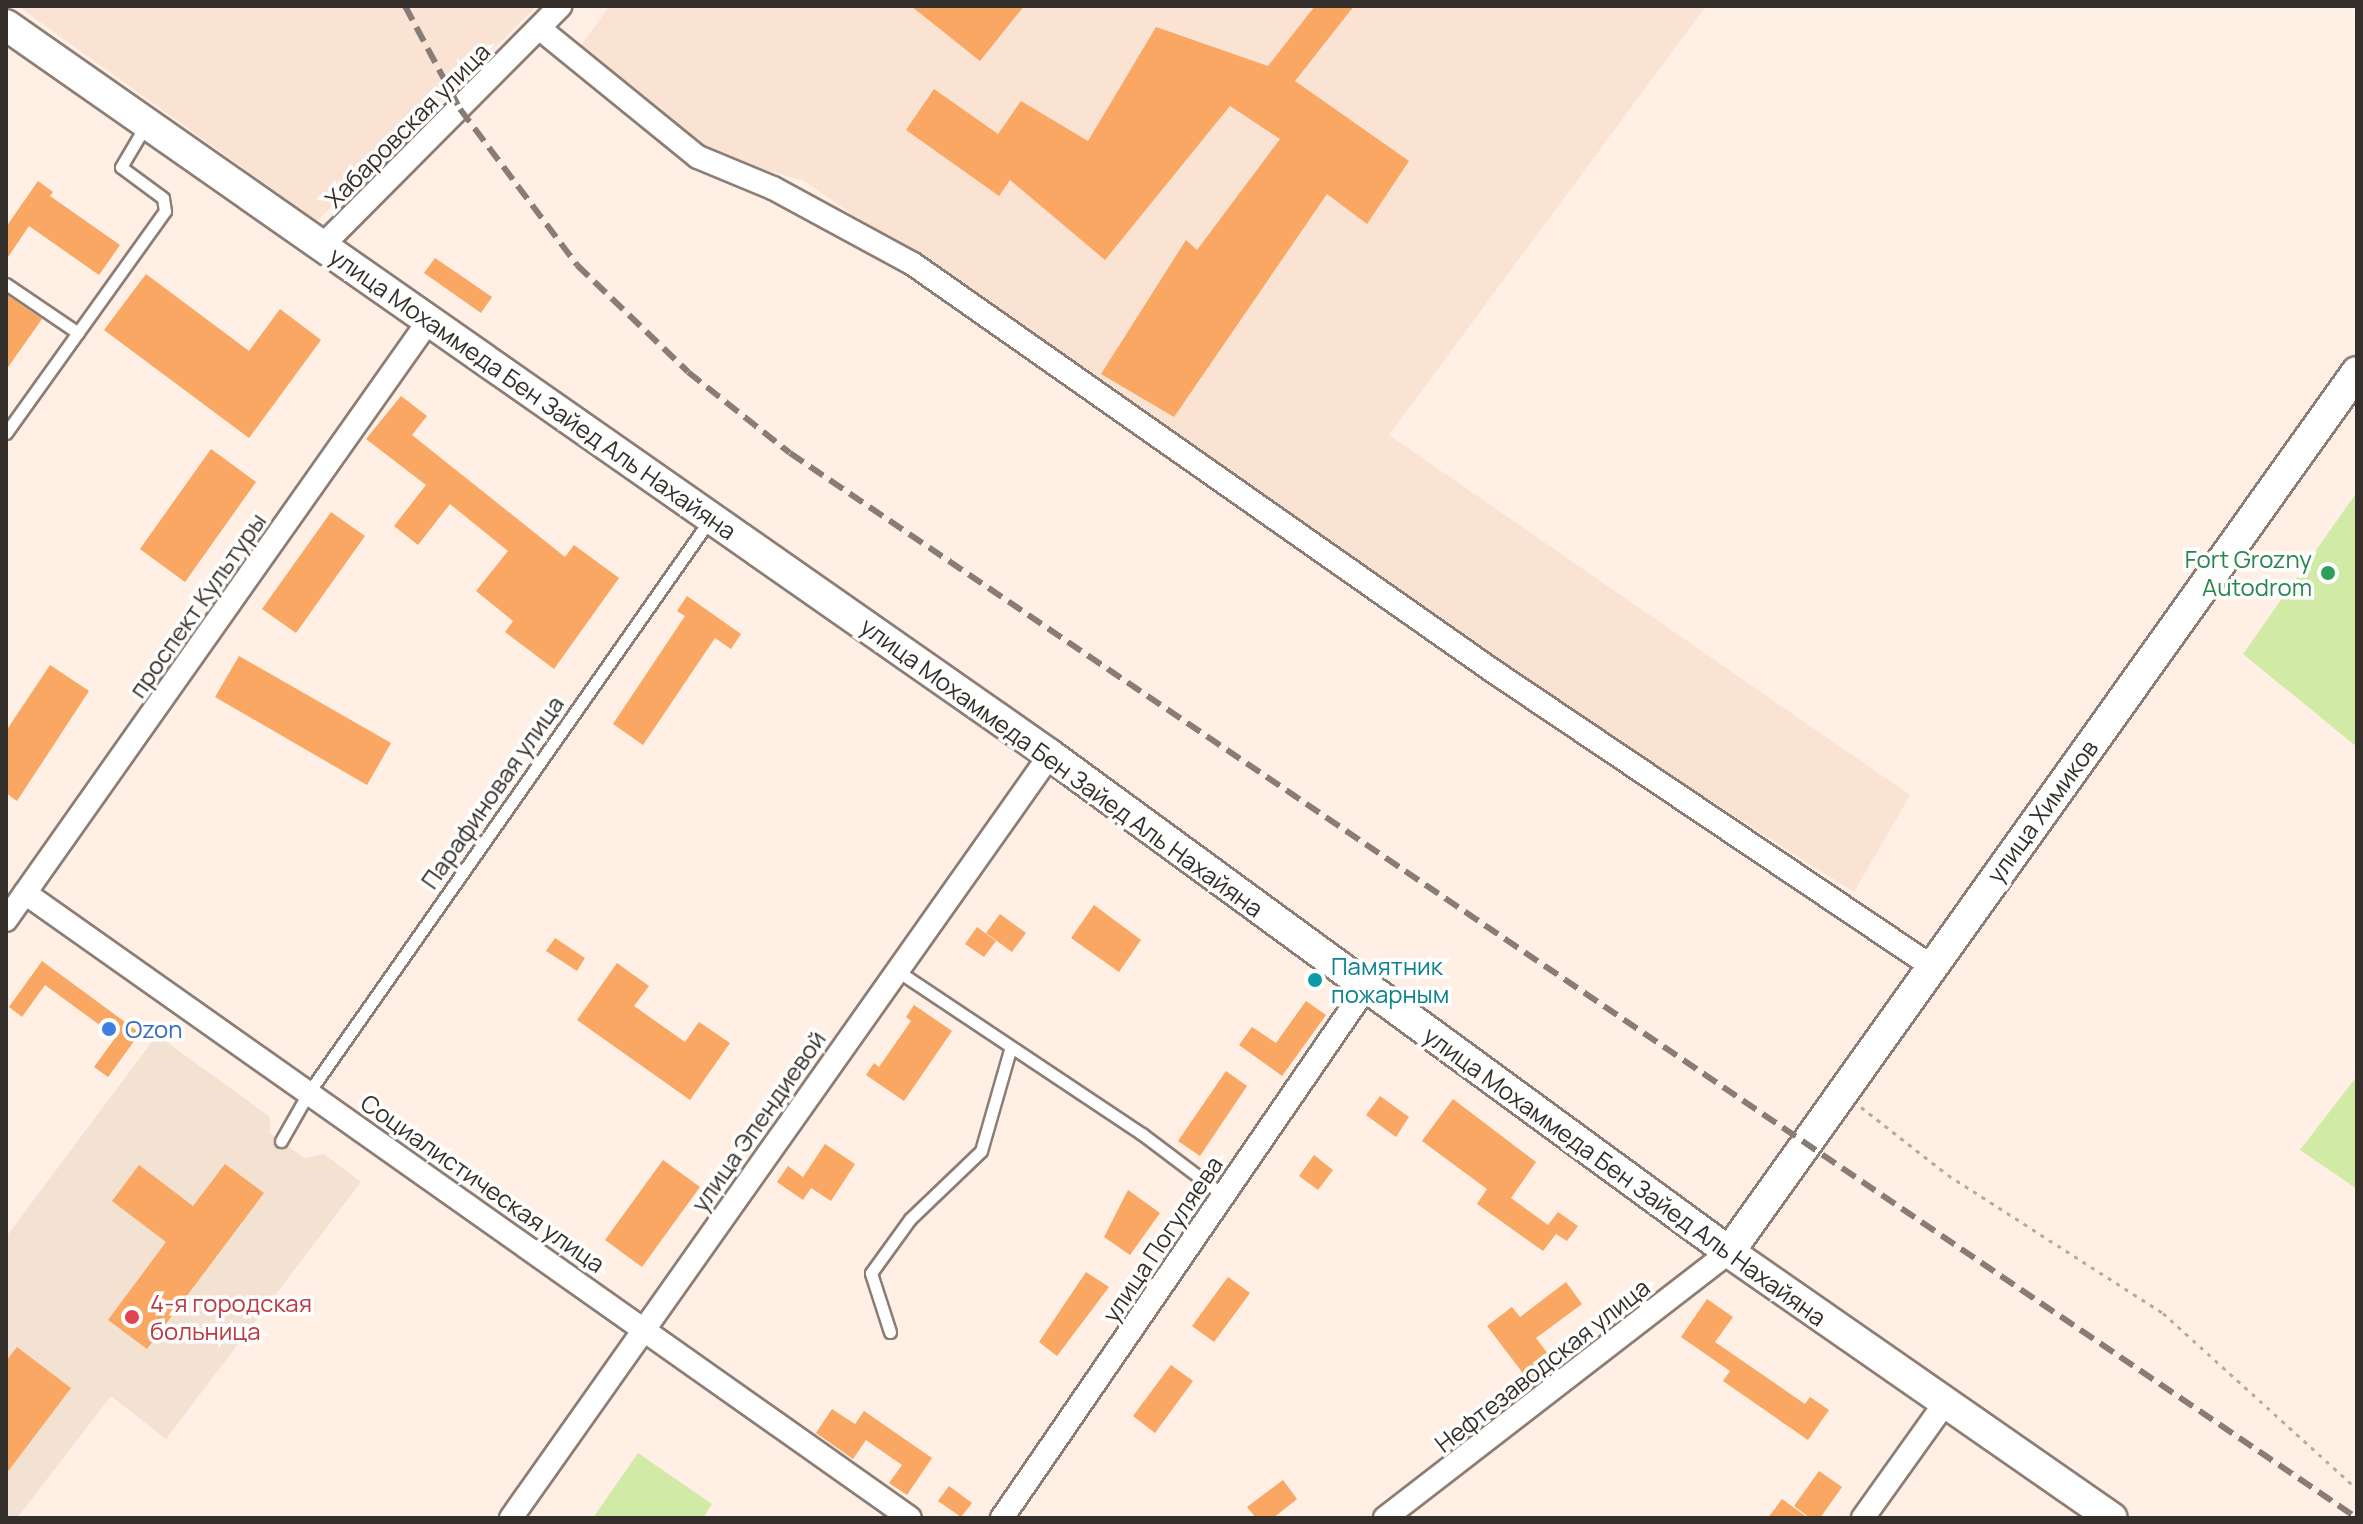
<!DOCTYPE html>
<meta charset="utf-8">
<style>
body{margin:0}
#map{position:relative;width:2363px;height:1524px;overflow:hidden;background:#ffefe4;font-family:Manrope,sans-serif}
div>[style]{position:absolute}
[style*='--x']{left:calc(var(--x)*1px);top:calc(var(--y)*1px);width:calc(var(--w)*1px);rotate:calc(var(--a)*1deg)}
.built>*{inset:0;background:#fae3d3}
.medical>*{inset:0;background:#f3e1d1}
.green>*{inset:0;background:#d1eaa6}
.building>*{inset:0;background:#f9a763}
.path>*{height:3px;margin-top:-1.5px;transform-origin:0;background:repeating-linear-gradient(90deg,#b6aaa1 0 4px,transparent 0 10px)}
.roads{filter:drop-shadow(2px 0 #8c7e74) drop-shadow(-2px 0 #8c7e74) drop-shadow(0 2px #8c7e74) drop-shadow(0 -2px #8c7e74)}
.lane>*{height:11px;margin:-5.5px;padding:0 5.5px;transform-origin:5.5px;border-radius:5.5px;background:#fff}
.street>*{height:22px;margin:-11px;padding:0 11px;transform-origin:11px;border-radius:11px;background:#fff}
.secondary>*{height:30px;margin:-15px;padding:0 15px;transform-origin:15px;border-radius:15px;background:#fff}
.rail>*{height:6px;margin-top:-3px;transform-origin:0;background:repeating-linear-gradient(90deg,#877d76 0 16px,transparent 0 24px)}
.dots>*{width:22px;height:22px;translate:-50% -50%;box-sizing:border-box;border:4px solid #fff;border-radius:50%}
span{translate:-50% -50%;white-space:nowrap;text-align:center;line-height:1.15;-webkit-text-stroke:7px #fff;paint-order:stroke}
.street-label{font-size:24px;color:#342f2a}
.leisure-label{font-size:24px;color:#27864d}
.right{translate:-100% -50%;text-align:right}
.culture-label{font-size:24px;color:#0d838f}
.left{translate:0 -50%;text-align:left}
.shop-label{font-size:24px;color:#366cbe}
.health-label{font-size:24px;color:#be3a42}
.frame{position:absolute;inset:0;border:8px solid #342f2a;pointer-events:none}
</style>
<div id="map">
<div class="built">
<i style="clip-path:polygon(18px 6px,537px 6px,317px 221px)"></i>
<i style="clip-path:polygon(609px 6px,1706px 6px,1389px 435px,1910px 795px,1854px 892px,1347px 570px,1082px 374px,803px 180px,721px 158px,581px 46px)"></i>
</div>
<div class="medical">
<i style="clip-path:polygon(157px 1035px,270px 1117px,270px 1133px,304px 1158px,324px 1154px,361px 1182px,166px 1439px,111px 1396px,17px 1518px,6px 1518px,6px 1237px)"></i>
</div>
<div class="green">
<i style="clip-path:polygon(2357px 492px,2357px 747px,2243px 654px)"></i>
<i style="clip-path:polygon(2357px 1076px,2357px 1189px,2300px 1150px)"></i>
<i style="clip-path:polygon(638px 1453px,712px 1504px,703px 1518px,593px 1518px)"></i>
</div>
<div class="building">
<i style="clip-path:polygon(911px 6px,1024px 6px,980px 61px)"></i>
<i style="clip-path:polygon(1315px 6px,1354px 6px,1295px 81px,1409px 161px,1367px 224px,1327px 194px,1174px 417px,1101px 374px,1186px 240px,1197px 250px,1280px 139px,1230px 106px,1105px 260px,1010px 180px,999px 196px,906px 130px,934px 89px,998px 134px,1021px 101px,1088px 141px,1156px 27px,1268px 66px)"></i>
<i style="clip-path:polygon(38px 181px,53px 192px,50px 196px,120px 245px,99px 275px,29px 226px,6px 260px,6px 227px)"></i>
<i style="clip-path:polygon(435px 258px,492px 297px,481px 313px,424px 273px)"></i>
<i style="clip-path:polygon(146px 274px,249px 351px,280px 309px,321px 340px,249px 438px,104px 330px)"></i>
<i style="clip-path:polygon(6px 294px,42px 319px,6px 370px)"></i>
<i style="clip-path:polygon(401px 396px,427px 416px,412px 435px,565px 557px,574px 545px,619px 578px,554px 669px,505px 632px,513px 621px,476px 591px,508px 551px,450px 504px,418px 545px,394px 526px,426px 485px,366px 439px)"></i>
<i style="clip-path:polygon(211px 449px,256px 482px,185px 582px,140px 549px)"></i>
<i style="clip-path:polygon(331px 512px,365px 536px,296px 633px,262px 609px)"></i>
<i style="clip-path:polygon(687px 596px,741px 634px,731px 649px,715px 638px,643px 745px,613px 724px,685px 616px,677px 611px)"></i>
<i style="clip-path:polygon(239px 656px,391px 743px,367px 785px,215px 697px)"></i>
<i style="clip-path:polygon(50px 665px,89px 691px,17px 801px,6px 793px,6px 731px)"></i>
<i style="clip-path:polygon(1094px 905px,1141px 940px,1119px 972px,1071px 938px)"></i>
<i style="clip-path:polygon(1000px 914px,1026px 933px,1012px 952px,986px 933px)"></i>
<i style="clip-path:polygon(977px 927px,996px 941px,984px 957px,965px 944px)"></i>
<i style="clip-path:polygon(555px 938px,585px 958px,577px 971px,546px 951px)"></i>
<i style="clip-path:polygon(42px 961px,140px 1033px,108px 1077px,94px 1067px,116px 1037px,45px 985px,22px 1017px,9px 1007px)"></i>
<i style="clip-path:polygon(617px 963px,649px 986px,634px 1006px,685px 1042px,699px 1022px,730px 1043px,690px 1100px,577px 1020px)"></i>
<i style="clip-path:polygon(1306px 1001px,1326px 1015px,1282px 1076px,1239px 1045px,1252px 1027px,1276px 1043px)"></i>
<i style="clip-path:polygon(914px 1005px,952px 1031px,904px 1101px,866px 1075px,874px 1063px,879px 1067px,911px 1021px,906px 1017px)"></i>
<i style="clip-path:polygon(1226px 1071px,1247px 1086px,1200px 1156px,1178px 1141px)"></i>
<i style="clip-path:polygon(1380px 1096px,1409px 1117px,1396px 1137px,1366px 1115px)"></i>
<i style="clip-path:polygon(1453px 1099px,1536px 1162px,1511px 1198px,1548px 1225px,1558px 1212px,1578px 1226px,1567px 1241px,1556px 1234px,1543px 1251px,1477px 1204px,1487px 1189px,1422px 1141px)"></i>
<i style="clip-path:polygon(825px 1144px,855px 1164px,831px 1201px,811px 1188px,803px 1200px,777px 1182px,788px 1166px,803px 1177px)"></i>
<i style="clip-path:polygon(1314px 1155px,1333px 1170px,1318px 1190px,1299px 1176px)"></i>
<i style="clip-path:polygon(663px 1160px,700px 1187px,642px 1267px,605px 1240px)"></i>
<i style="clip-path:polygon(225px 1164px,264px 1193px,147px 1349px,108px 1320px,166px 1242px,112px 1201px,139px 1165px,193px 1206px)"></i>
<i style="clip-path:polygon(1128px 1190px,1160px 1213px,1130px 1255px,1104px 1237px)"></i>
<i style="clip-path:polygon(1086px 1272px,1109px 1287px,1057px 1356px,1039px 1342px)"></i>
<i style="clip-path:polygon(1228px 1277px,1250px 1293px,1214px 1342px,1192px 1326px)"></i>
<i style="clip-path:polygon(1566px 1282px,1582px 1304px,1536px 1338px,1557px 1366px,1532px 1385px,1487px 1326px,1512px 1307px,1520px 1317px)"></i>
<i style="clip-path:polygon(1707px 1299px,1733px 1317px,1715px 1342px,1805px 1404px,1810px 1397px,1829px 1410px,1808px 1440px,1723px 1381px,1730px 1371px,1681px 1337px)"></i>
<i style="clip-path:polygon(17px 1347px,71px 1388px,6px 1474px,6px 1361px)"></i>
<i style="clip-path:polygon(1171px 1365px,1193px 1381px,1155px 1433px,1133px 1416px)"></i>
<i style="clip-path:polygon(832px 1409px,855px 1424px,864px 1411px,932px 1458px,907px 1495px,889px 1483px,902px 1465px,866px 1440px,853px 1459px,816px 1433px)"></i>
<i style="clip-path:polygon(1819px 1471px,1842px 1487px,1820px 1518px,1810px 1518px,1794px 1506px)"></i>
<i style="clip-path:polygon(1283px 1480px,1297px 1499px,1273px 1518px,1256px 1518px,1247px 1507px)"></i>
<i style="clip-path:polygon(949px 1486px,972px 1503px,961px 1517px,938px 1501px)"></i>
<i style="clip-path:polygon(1782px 1499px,1808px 1518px,1768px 1518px)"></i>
</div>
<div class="path">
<i style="--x:1861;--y:1107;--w:110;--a:38"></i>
<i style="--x:1948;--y:1175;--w:255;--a:32.7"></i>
<i style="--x:2163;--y:1313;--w:262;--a:42.2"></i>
</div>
<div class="roads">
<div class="lane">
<i style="--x:6;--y:284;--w:87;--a:34.2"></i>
<i style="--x:6;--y:433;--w:273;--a:-54.4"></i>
<i style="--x:165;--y:211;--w:13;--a:-99"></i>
<i style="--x:163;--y:198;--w:52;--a:-143.6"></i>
<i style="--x:121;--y:167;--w:51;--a:-59.4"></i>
<i style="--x:896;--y:970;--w:296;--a:33.7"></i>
<i style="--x:1142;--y:1134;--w:101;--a:37"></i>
<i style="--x:281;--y:1141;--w:56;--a:-60.3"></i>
<i style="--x:309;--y:1092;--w:701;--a:-54.99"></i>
<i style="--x:890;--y:1332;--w:62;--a:-107.9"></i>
<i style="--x:871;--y:1273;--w:67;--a:-54.2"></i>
<i style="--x:910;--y:1219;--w:98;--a:-43.8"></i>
<i style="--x:981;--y:1151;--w:105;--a:-74"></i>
</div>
<div class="street">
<i style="--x:539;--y:28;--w:205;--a:39.1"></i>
<i style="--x:698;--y:157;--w:81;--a:22.5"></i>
<i style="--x:773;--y:188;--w:159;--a:28.5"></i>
<i style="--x:913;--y:264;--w:709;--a:35.06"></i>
<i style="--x:1493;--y:671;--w:528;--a:33.96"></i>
<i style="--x:323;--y:245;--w:337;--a:-45.2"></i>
<i style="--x:25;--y:893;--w:1083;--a:35.23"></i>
<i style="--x:6;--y:920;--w:736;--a:-54.8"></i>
<i style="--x:511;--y:1518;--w:934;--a:-54.76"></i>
<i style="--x:1002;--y:1518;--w:642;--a:-55.54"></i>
<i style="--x:1385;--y:1518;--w:435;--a:-37.7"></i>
<i style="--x:1863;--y:1518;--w:141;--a:-54.5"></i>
</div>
<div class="secondary">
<i style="--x:6;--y:25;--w:1274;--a:34.96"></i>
<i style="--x:1050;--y:755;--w:841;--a:36.2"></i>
<i style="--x:1729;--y:1252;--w:466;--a:34.8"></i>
<i style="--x:1729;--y:1252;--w:1081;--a:-54.49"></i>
</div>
</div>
<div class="rail">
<i style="--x:405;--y:6;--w:117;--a:61.9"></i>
<i style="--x:460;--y:109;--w:195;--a:53.1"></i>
<i style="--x:577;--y:265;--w:154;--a:43.9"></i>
<i style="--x:688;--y:372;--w:130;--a:38.5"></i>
<i style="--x:790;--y:453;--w:1895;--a:34.2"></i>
</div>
<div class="dots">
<i style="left:2328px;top:573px;background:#2e9e5b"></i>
<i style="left:1315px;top:980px;background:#0f9aa8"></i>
<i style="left:109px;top:1029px;background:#3f7fe0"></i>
<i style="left:132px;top:1317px;background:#e0444e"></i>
</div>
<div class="street-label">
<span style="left:407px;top:125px;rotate:-45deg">Хабаровская улица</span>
<span style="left:533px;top:393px;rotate:35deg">улица Мохаммеда Бен Зайед Аль Нахайяна</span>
<span style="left:197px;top:605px;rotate:-55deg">проспект Культуры</span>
<span style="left:1062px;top:767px;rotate:36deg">улица Мохаммеда Бен Зайед Аль Нахайяна</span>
<span style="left:492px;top:792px;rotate:-55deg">Парафиновая улица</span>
<span style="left:2042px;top:811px;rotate:-54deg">улица Химиков</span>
<span style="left:758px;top:1121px;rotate:-55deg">улица Эпендиевой</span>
<span style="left:1625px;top:1176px;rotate:36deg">улица Мохаммеда Бен Зайед Аль Нахайяна</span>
<span style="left:483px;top:1183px;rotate:35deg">Социалистическая улица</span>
<span style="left:1162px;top:1239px;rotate:-56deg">улица Погуляева</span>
<span style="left:1542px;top:1365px;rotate:-38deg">Нефтезаводская улица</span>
</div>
<div class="leisure-label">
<span class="right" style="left:2312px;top:573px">Fort Grozny<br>Autodrom</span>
</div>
<div class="culture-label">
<span class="left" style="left:1331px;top:980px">Памятник<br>пожарным</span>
</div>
<div class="shop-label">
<span class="left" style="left:125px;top:1029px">Ozon</span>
</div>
<div class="health-label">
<span class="left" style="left:150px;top:1317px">4-я городская<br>больница</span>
</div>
<div class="frame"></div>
</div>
